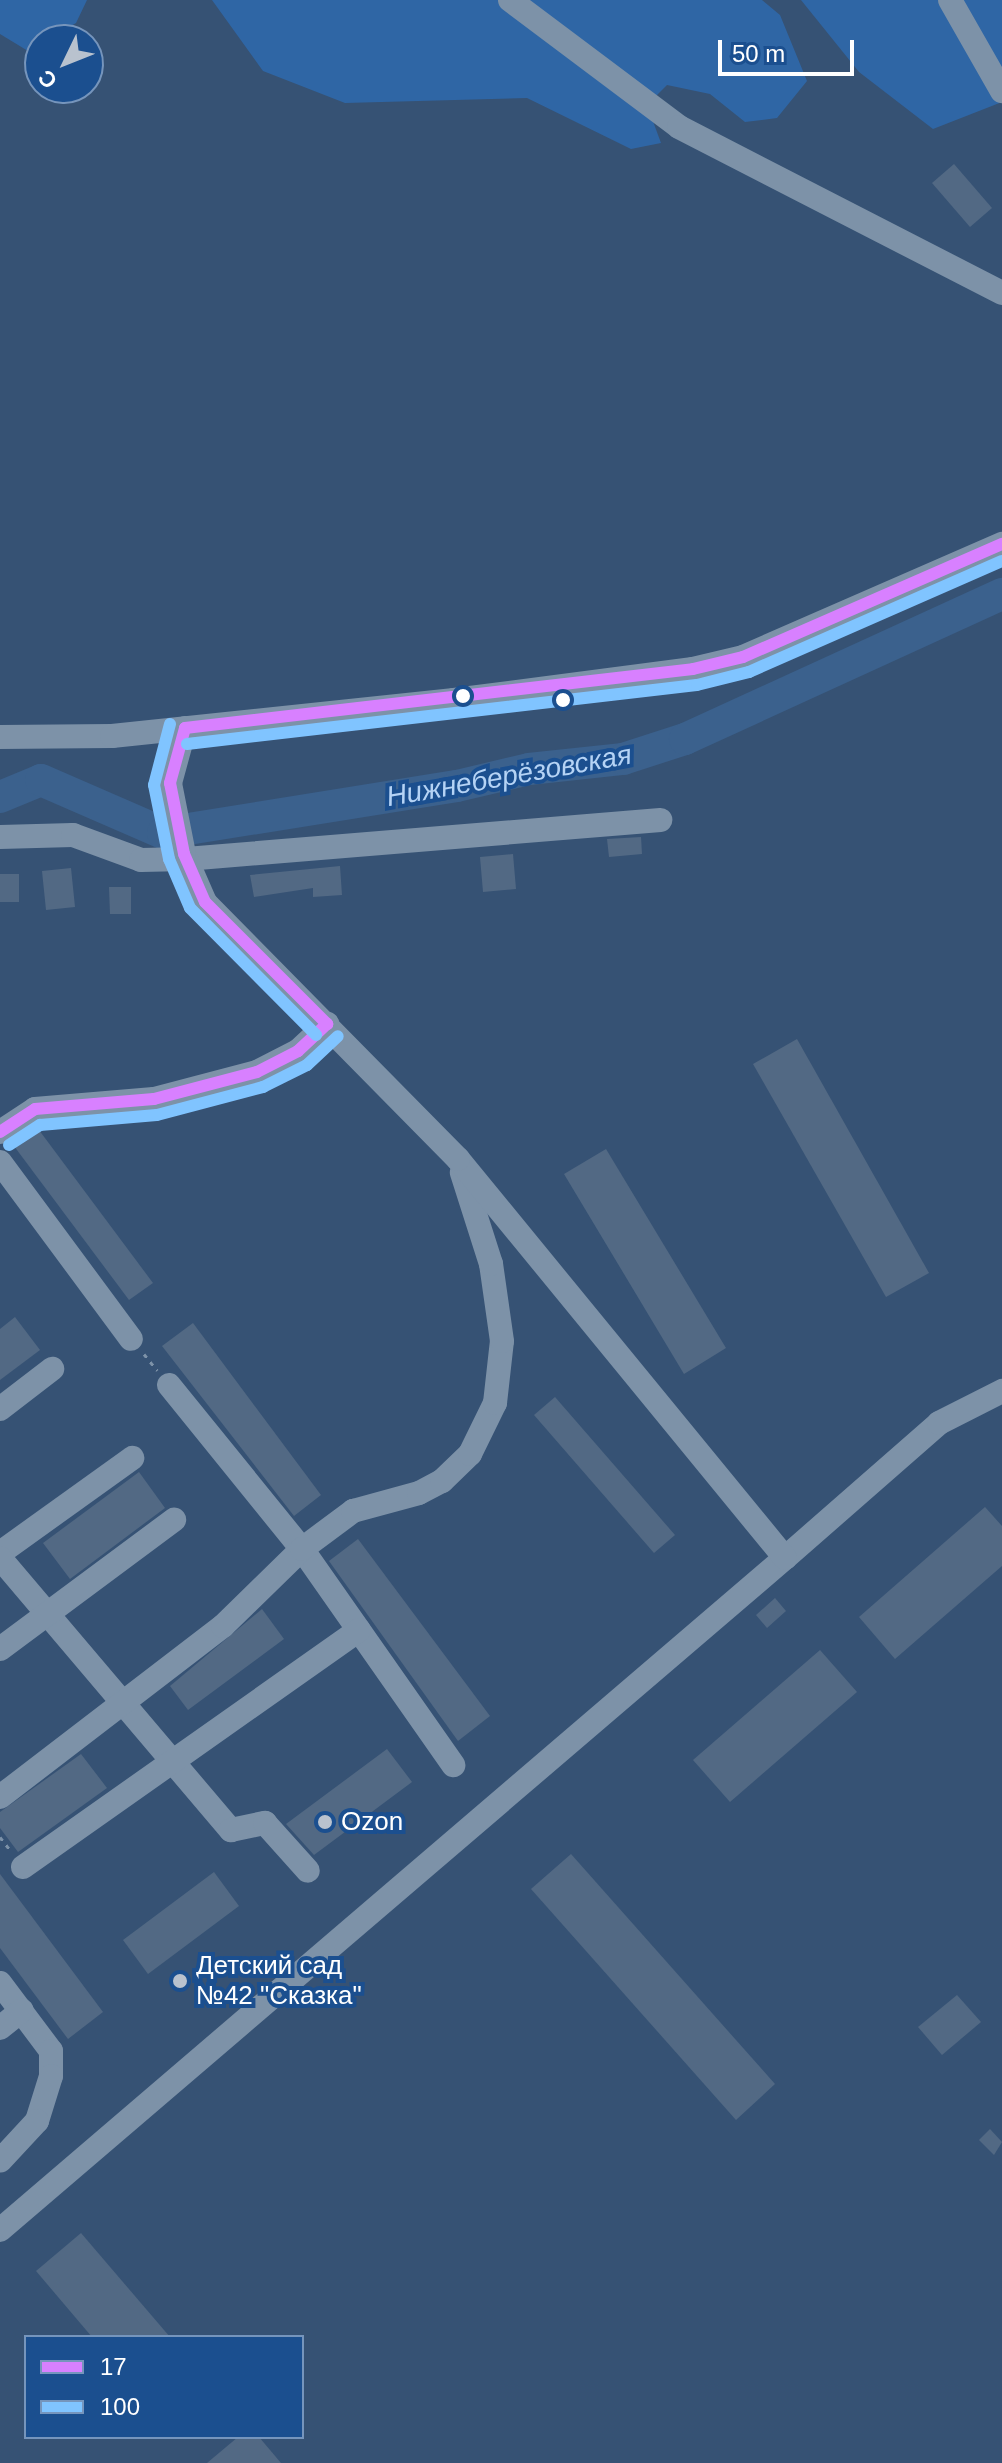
<!DOCTYPE html>
<meta charset="utf-8">
<style>
body{margin:0}
#map{position:relative;width:1002px;height:2463px;overflow:hidden;background:#365274;font-family:Helvetica,sans-serif}
div>[style]{position:absolute}
[style*='--x']{left:calc(var(--x)*1px);top:calc(var(--y)*1px);width:calc(var(--w)*1px);rotate:calc(var(--a)*1deg)}
.green>*{inset:0;background:#2f66a5}
.river>*{height:32px;margin:-16px;padding:0 16px;transform-origin:16px;border-radius:16px;background:#3b618d}
.building>*{inset:0;background:#526984}
.path>*{height:3px;margin-top:-1.5px;transform-origin:0;background:repeating-linear-gradient(90deg,#7d92a8 0 4px,transparent 0 10px)}
.minor>*{height:24px;margin:-12px;padding:0 12px;transform-origin:12px;border-radius:12px;background:#7d92a8}
.bus-1>*{height:12px;margin:-6px;padding:0 6px;transform-origin:6px;border-radius:6px;background:#d880ff}
.bus-2>*{height:12px;margin:-6px;padding:0 6px;transform-origin:6px;border-radius:6px;background:#80c4ff}
.dots>*{width:22px;height:22px;translate:-50% -50%;box-sizing:border-box;border:4px solid #1b4f8f;border-radius:50%}
span{translate:-50% -50%;white-space:nowrap;text-align:center;line-height:1.15;-webkit-text-stroke:8px #1b4f8f;paint-order:stroke}
.poi-label{font-size:26px;color:#fff}
.left{translate:0 -50%;text-align:left}
.water-label{font-size:28px;color:#b5d3f5;font-style:italic}
.legend{position:absolute;left:24px;top:2335px;width:280px;height:104px;box-sizing:border-box;background:#1b4f8f;border:2px solid #7695bc;margin:0;padding:10px 14px;list-style:none;font-size:24px;color:#fff}
.legend li{display:flex;align-items:center;gap:16px;height:40px}
.legend b{width:40px;border:2px solid #7695bc}
.north{position:absolute;left:24px;top:24px;width:80px;height:80px;box-sizing:border-box;background:#1b4f8f;border:2px solid #7695bc;border-radius:50%;rotate:227deg;font-size:22px;font-weight:700;line-height:32px;text-align:center;color:#fff}
.north::after{content:'';display:block;margin:auto;width:28px;height:36px;background:#b9c2ce;clip-path:polygon(50% 0,100% 100%,50% 72%,0 100%)}
.scale{position:absolute;left:718px;top:40px;width:136px;height:36px;box-sizing:border-box;border:4px solid #fff;border-top:0;padding-left:10px;font-size:24px;line-height:28px;white-space:nowrap;color:#fff;-webkit-text-stroke:6px #1b4f8f;paint-order:stroke}
</style>
<div id="map">
<div class="green">
<i style="clip-path:polygon(0 0,87px 0,76px 23px,28px 51px,0 34px)"></i>
<i style="clip-path:polygon(212px 0,762px 0,780px 15px,807px 81px,777px 118px,745px 122px,710px 94px,667px 85px,647px 105px,661px 143px,631px 149px,527px 98px,345px 103px,263px 71px)"></i>
<i style="clip-path:polygon(801px 0,1002px 0,1002px 102px,933px 129px,859px 72px)"></i>
</div>
<div class="river">
<i style="--x:0;--y:797;--w:44;--a:-22.5"></i>
<i style="--x:41;--y:780;--w:133;--a:23.5"></i>
<i style="--x:163;--y:833;--w:298;--a:-9.1"></i>
<i style="--x:457;--y:786;--w:74;--a:-13.3"></i>
<i style="--x:529;--y:769;--w:95;--a:-6.1"></i>
<i style="--x:623;--y:759;--w:65;--a:-17.9"></i>
<i style="--x:685;--y:739;--w:349;--a:-24.6"></i>
</div>
<div class="building">
<i style="clip-path:polygon(954px 164px,992px 208px,970px 227px,932px 183px)"></i>
<i style="clip-path:polygon(641px 837px,642px 854px,609px 857px,607px 839px)"></i>
<i style="clip-path:polygon(513px 854px,516px 889px,483px 892px,480px 857px)"></i>
<i style="clip-path:polygon(340px 866px,342px 895px,313px 897px,313px 888px,254px 897px,250px 875px)"></i>
<i style="clip-path:polygon(71px 868px,75px 907px,46px 910px,42px 871px)"></i>
<i style="clip-path:polygon(0 874px,19px 874px,19px 902px,0 902px)"></i>
<i style="clip-path:polygon(109px 887px,131px 887px,131px 914px,110px 914px)"></i>
<i style="clip-path:polygon(797px 1039px,929px 1273px,886px 1297px,753px 1064px)"></i>
<i style="clip-path:polygon(36px 1126px,153px 1283px,129px 1300px,11px 1142px)"></i>
<i style="clip-path:polygon(606px 1149px,726px 1348px,684px 1374px,564px 1174px)"></i>
<i style="clip-path:polygon(15px 1317px,40px 1350px,0 1380px,0 1329px)"></i>
<i style="clip-path:polygon(193px 1323px,321px 1495px,294px 1516px,162px 1346px)"></i>
<i style="clip-path:polygon(555px 1397px,675px 1535px,654px 1553px,534px 1415px)"></i>
<i style="clip-path:polygon(139px 1472px,165px 1508px,70px 1579px,43px 1543px)"></i>
<i style="clip-path:polygon(985px 1507px,1002px 1526px,1002px 1566px,895px 1659px,859px 1617px)"></i>
<i style="clip-path:polygon(358px 1539px,490px 1716px,458px 1741px,329px 1561px)"></i>
<i style="clip-path:polygon(775px 1598px,786px 1611px,767px 1628px,756px 1615px)"></i>
<i style="clip-path:polygon(262px 1609px,284px 1639px,188px 1710px,170px 1686px)"></i>
<i style="clip-path:polygon(820px 1650px,857px 1692px,730px 1802px,693px 1760px)"></i>
<i style="clip-path:polygon(387px 1749px,412px 1782px,314px 1855px,286px 1824px)"></i>
<i style="clip-path:polygon(81px 1754px,107px 1788px,18px 1852px,0 1828px,0 1812px)"></i>
<i style="clip-path:polygon(571px 1854px,775px 2084px,736px 2120px,531px 1889px)"></i>
<i style="clip-path:polygon(214px 1872px,239px 1906px,148px 1974px,123px 1940px)"></i>
<i style="clip-path:polygon(0 1874px,103px 2012px,68px 2039px,0 1948px)"></i>
<i style="clip-path:polygon(957px 1995px,981px 2022px,942px 2055px,918px 2027px)"></i>
<i style="clip-path:polygon(990px 2129px,1002px 2142px,994px 2155px,979px 2140px)"></i>
<i style="clip-path:polygon(81px 2233px,170px 2337px,92px 2337px,36px 2271px)"></i>
<i style="clip-path:polygon(238px 2437px,259px 2437px,281px 2463px,207px 2463px)"></i>
</div>
<div class="path">
<i style="--x:144;--y:1354;--w:21;--a:51"></i>
<i style="--x:0;--y:1837;--w:16;--a:52"></i>
</div>
<div class="minor">
<i style="--x:510;--y:0;--w:211;--a:36.9"></i>
<i style="--x:679;--y:127;--w:363;--a:27.2"></i>
<i style="--x:950;--y:0;--w:105;--a:60.3"></i>
<i style="--x:0;--y:737;--w:112;--a:-0.5"></i>
<i style="--x:112;--y:736;--w:344;--a:-6"></i>
<i style="--x:454;--y:700;--w:241;--a:-7.4"></i>
<i style="--x:693;--y:669;--w:51;--a:-13.5"></i>
<i style="--x:743;--y:657;--w:283;--a:-23.6"></i>
<i style="--x:0;--y:837;--w:73;--a:-1.6"></i>
<i style="--x:73;--y:835;--w:72;--a:20.2"></i>
<i style="--x:141;--y:860;--w:45;--a:-1.3"></i>
<i style="--x:186;--y:859;--w:476;--a:-4.7"></i>
<i style="--x:0;--y:1132;--w:42;--a:-33.3"></i>
<i style="--x:35;--y:1109;--w:119;--a:-4.8"></i>
<i style="--x:154;--y:1099;--w:106;--a:-14.7"></i>
<i style="--x:257;--y:1072;--w:46;--a:-27.1"></i>
<i style="--x:298;--y:1051;--w:40;--a:-43"></i>
<i style="--x:0;--y:1162;--w:220;--a:53.5"></i>
<i style="--x:169;--y:1385;--w:211;--a:51"></i>
<i style="--x:302;--y:1549;--w:264;--a:55"></i>
<i style="--x:0;--y:1409;--w:66;--a:-37.6"></i>
<i style="--x:0;--y:1553;--w:163;--a:-35.7"></i>
<i style="--x:0;--y:1558;--w:357;--a:49.7"></i>
<i style="--x:231;--y:1830;--w:35;--a:-12"></i>
<i style="--x:265;--y:1823;--w:64;--a:48.1"></i>
<i style="--x:785;--y:1558;--w:205;--a:-41.2"></i>
<i style="--x:939;--y:1423;--w:71;--a:-26.9"></i>
<i style="--x:0;--y:1649;--w:217;--a:-36.6"></i>
<i style="--x:0;--y:1797;--w:281;--a:-37.5"></i>
<i style="--x:223;--y:1626;--w:110;--a:-44.3"></i>
<i style="--x:302;--y:1549;--w:64;--a:-36.7"></i>
<i style="--x:353;--y:1511;--w:68;--a:-15.3"></i>
<i style="--x:419;--y:1493;--w:26;--a:-28"></i>
<i style="--x:442;--y:1481;--w:39;--a:-44"></i>
<i style="--x:470;--y:1454;--w:57;--a:-63.9"></i>
<i style="--x:495;--y:1403;--w:62;--a:-83.6"></i>
<i style="--x:502;--y:1341;--w:78;--a:-98.1"></i>
<i style="--x:491;--y:1264;--w:96;--a:-107.7"></i>
<i style="--x:23;--y:1867;--w:411;--a:-35.2"></i>
<i style="--x:0;--y:1983;--w:85;--a:53.1"></i>
<i style="--x:51;--y:2051;--w:25;--a:90"></i>
<i style="--x:51;--y:2076;--w:47;--a:107.3"></i>
<i style="--x:37;--y:2121;--w:54;--a:132.8"></i>
<i style="--x:0;--y:2028;--w:28;--a:-39"></i>
<i style="--x:0;--y:2230;--w:1033;--a:-40.57"></i>
<i style="--x:785;--y:1558;--w:516;--a:-129.34"></i>
<i style="--x:458;--y:1159;--w:361;--a:-134.6"></i>
<i style="--x:205;--y:902;--w:52;--a:-113.6"></i>
<i style="--x:184;--y:854;--w:72;--a:-101.2"></i>
<i style="--x:170;--y:783;--w:57;--a:-74.7"></i>
</div>
<div class="bus-1">
<i style="--x:185;--y:728;--w:511;--a:-6.62"></i>
<i style="--x:693;--y:669;--w:51;--a:-13.5"></i>
<i style="--x:743;--y:657;--w:283;--a:-23.6"></i>
<i style="--x:185;--y:728;--w:57;--a:105.3"></i>
<i style="--x:170;--y:783;--w:72;--a:78.8"></i>
<i style="--x:184;--y:854;--w:52;--a:66.4"></i>
<i style="--x:205;--y:902;--w:173;--a:45"></i>
<i style="--x:0;--y:1132;--w:42;--a:-33.3"></i>
<i style="--x:35;--y:1109;--w:119;--a:-4.8"></i>
<i style="--x:154;--y:1099;--w:106;--a:-14.7"></i>
<i style="--x:257;--y:1072;--w:46;--a:-27.1"></i>
<i style="--x:298;--y:1051;--w:40;--a:-43"></i>
</div>
<div class="bus-2">
<i style="--x:170;--y:724;--w:63;--a:104.7"></i>
<i style="--x:154;--y:785;--w:76;--a:78.5"></i>
<i style="--x:169;--y:859;--w:53;--a:66.8"></i>
<i style="--x:190;--y:908;--w:179;--a:45.2"></i>
<i style="--x:187;--y:744;--w:513;--a:-6.6"></i>
<i style="--x:697;--y:685;--w:54;--a:-14"></i>
<i style="--x:749;--y:672;--w:276;--a:-23.7"></i>
<i style="--x:9;--y:1145;--w:37;--a:-33"></i>
<i style="--x:40;--y:1125;--w:117;--a:-4.9"></i>
<i style="--x:157;--y:1115;--w:110;--a:-14.8"></i>
<i style="--x:263;--y:1087;--w:49;--a:-26.6"></i>
<i style="--x:307;--y:1065;--w:42;--a:-43.1"></i>
</div>
<div class="dots">
<i style="left:463px;top:696px;background:#fff"></i>
<i style="left:563px;top:700px;background:#fff"></i>
<i style="left:325px;top:1822px;background:#b9c2ce"></i>
<i style="left:180px;top:1981px;background:#b9c2ce"></i>
</div>
<div class="poi-label">
<span class="left" style="left:341px;top:1822px">Ozon</span>
<span class="left" style="left:196px;top:1981px">Детский сад<br>№42 "Сказка"</span>
</div>
<div class="water-label">
<span style="left:509px;top:776px;rotate:-10deg">Нижнеберёзовская</span>
</div>
<ul class="legend">
<li><b style="height:10px;background:#d880ff"></b>17</li>
<li><b style="height:10px;background:#80c4ff"></b>100</li>
</ul>
<div class="north">С</div>
<div class="scale">50 m</div>
</div>
